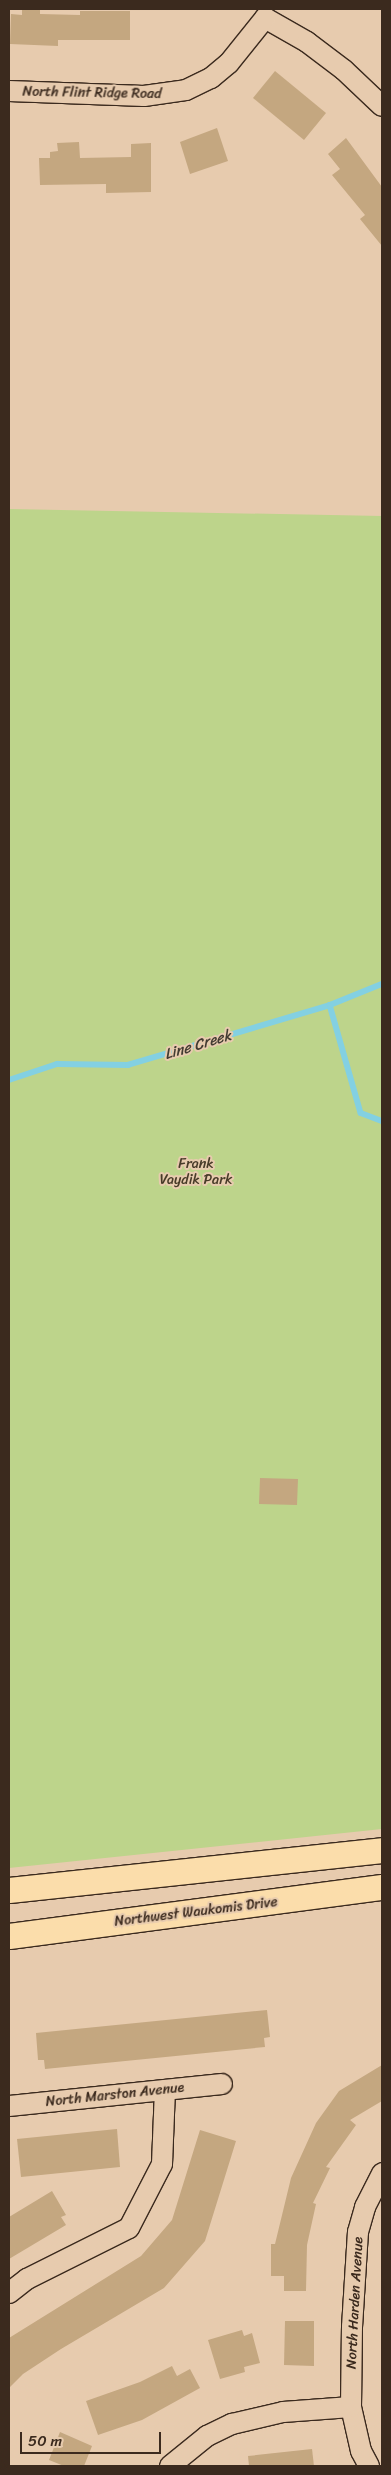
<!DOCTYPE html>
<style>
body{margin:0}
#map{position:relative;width:391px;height:2475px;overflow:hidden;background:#e7cbae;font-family:Sriracha,sans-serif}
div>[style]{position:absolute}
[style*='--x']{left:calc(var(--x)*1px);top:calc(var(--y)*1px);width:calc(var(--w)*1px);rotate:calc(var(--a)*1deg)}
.green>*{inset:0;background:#bdd48b}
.stream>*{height:5.5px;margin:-2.75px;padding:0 2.75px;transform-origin:2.75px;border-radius:2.75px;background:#83d0e2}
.building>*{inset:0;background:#c4a780}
.roads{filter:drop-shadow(1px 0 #3b2a1e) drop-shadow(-1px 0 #3b2a1e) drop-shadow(0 1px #3b2a1e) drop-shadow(0 -1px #3b2a1e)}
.minor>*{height:20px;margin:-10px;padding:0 10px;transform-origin:10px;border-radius:10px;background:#e7cbae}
.major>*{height:25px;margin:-12.5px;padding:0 12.5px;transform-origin:12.5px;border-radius:12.5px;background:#fbddab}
span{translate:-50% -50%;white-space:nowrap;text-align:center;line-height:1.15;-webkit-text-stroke:4px #e7cbae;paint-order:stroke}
.street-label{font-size:14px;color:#3b2a1e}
.park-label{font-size:14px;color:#483b29}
.water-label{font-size:15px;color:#423b32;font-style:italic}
.frame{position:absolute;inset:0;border:10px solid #3b2a1e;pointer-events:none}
.scale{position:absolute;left:20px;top:2432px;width:141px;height:22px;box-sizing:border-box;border:2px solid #3b2a1e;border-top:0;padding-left:6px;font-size:15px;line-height:18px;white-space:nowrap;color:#3b2a1e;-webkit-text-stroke:4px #e7cbae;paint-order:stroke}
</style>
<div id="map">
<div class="green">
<i style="clip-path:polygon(9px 509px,382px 516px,382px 1829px,9px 1868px)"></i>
</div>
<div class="stream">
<i style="--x:330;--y:1005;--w:112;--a:74"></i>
<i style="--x:361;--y:1113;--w:22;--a:21"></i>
<i style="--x:9;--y:1080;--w:51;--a:-18.4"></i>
<i style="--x:57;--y:1064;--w:71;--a:0.8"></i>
<i style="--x:128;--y:1065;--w:211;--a:-16.5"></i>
<i style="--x:330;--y:1005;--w:56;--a:-22"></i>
</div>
<div class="building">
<i style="clip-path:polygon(22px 9px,40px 9px,40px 14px,80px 15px,80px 11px,130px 11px,130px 40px,58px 40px,58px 46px,10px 44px,11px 14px,22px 15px)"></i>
<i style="clip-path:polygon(275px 71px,326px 113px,304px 140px,253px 98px)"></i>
<i style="clip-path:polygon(217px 128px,228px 161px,190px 174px,180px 142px)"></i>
<i style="clip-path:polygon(346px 138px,382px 187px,382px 246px,360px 219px,365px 215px,332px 175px,340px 169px,328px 154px)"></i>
<i style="clip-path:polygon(79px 142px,80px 158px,131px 157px,131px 144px,151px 143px,151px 192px,106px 193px,106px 184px,40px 185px,39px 158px,50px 158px,50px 152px,58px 151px,57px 143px)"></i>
<i style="clip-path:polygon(260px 1478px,298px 1479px,297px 1505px,259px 1504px)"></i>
<i style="clip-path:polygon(267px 2010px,270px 2037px,264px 2038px,265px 2047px,45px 2069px,44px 2060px,38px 2060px,36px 2033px)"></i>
<i style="clip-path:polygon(382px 2065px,382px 2101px,350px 2120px,356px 2125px,326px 2167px,330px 2168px,313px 2203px,316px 2204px,307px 2245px,306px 2291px,284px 2291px,284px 2276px,271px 2276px,271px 2244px,275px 2244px,291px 2178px,316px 2123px,339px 2091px)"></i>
<i style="clip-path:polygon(117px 2129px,120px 2167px,21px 2177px,17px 2139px)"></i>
<i style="clip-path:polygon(200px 2130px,236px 2141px,205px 2241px,164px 2288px,61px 2349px,23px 2374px,9px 2388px,9px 2338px,141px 2256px,172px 2220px)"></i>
<i style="clip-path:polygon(52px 2191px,66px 2215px,61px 2217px,66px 2225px,9px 2259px,9px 2217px)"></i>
<i style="clip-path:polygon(285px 2321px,314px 2321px,314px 2366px,284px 2365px)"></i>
<i style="clip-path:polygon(242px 2330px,244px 2336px,252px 2333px,260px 2363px,244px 2367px,245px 2372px,220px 2379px,208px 2340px)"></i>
<i style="clip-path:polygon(172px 2366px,177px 2376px,190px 2369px,200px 2388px,142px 2420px,98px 2435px,86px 2401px,140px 2382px)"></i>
<i style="clip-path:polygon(60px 2432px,92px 2446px,84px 2466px,64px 2466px,49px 2460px)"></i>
<i style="clip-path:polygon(312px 2449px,314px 2466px,249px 2466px,248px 2456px)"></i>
</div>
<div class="roads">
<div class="minor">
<i style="--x:265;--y:18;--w:48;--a:29.7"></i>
<i style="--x:307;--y:42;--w:46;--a:37.1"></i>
<i style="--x:344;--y:70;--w:52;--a:43.5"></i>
<i style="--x:9;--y:91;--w:135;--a:2.1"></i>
<i style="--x:144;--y:96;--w:42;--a:-8.1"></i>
<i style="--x:186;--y:90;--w:28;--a:-26"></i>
<i style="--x:211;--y:78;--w:23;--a:-40"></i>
<i style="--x:229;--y:63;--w:58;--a:-51.3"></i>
<i style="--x:9;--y:2106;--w:214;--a:-5.9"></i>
<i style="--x:9;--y:2293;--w:23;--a:-38"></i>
<i style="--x:27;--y:2279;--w:114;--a:-26.6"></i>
<i style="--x:129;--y:2228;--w:72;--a:-62.7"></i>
<i style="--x:162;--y:2164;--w:74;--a:-87.7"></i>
<i style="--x:170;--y:2466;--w:48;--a:-39"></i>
<i style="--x:207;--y:2436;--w:28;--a:-26"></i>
<i style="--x:232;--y:2424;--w:52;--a:-13.2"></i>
<i style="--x:283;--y:2412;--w:68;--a:-4.2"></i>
<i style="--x:369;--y:2466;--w:17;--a:-118"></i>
<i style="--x:361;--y:2451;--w:45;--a:-102.8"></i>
<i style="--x:351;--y:2407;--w:80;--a:-89.3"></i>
<i style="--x:352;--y:2327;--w:95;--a:-86.4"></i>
<i style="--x:358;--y:2232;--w:26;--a:-74"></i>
<i style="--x:365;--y:2207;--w:38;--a:-63"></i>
</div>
<div class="major">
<i style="--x:9;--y:1890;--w:375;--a:-6.1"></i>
<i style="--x:9;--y:1936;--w:376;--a:-7.5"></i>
</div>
</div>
<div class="street-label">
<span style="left:92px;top:93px;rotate:1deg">North Flint Ridge Road</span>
<span style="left:196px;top:1912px;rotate:-7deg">Northwest Waukomis Drive</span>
<span style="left:115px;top:2095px;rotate:-6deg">North Marston Avenue</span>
<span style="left:355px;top:2303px;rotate:-87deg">North Harden Avenue</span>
</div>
<div class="park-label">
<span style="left:196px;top:1172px">Frank<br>Vaydik Park</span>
</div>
<div class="water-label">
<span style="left:198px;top:1045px;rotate:-17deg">Line Creek</span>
</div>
<div class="frame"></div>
<div class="scale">50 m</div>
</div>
